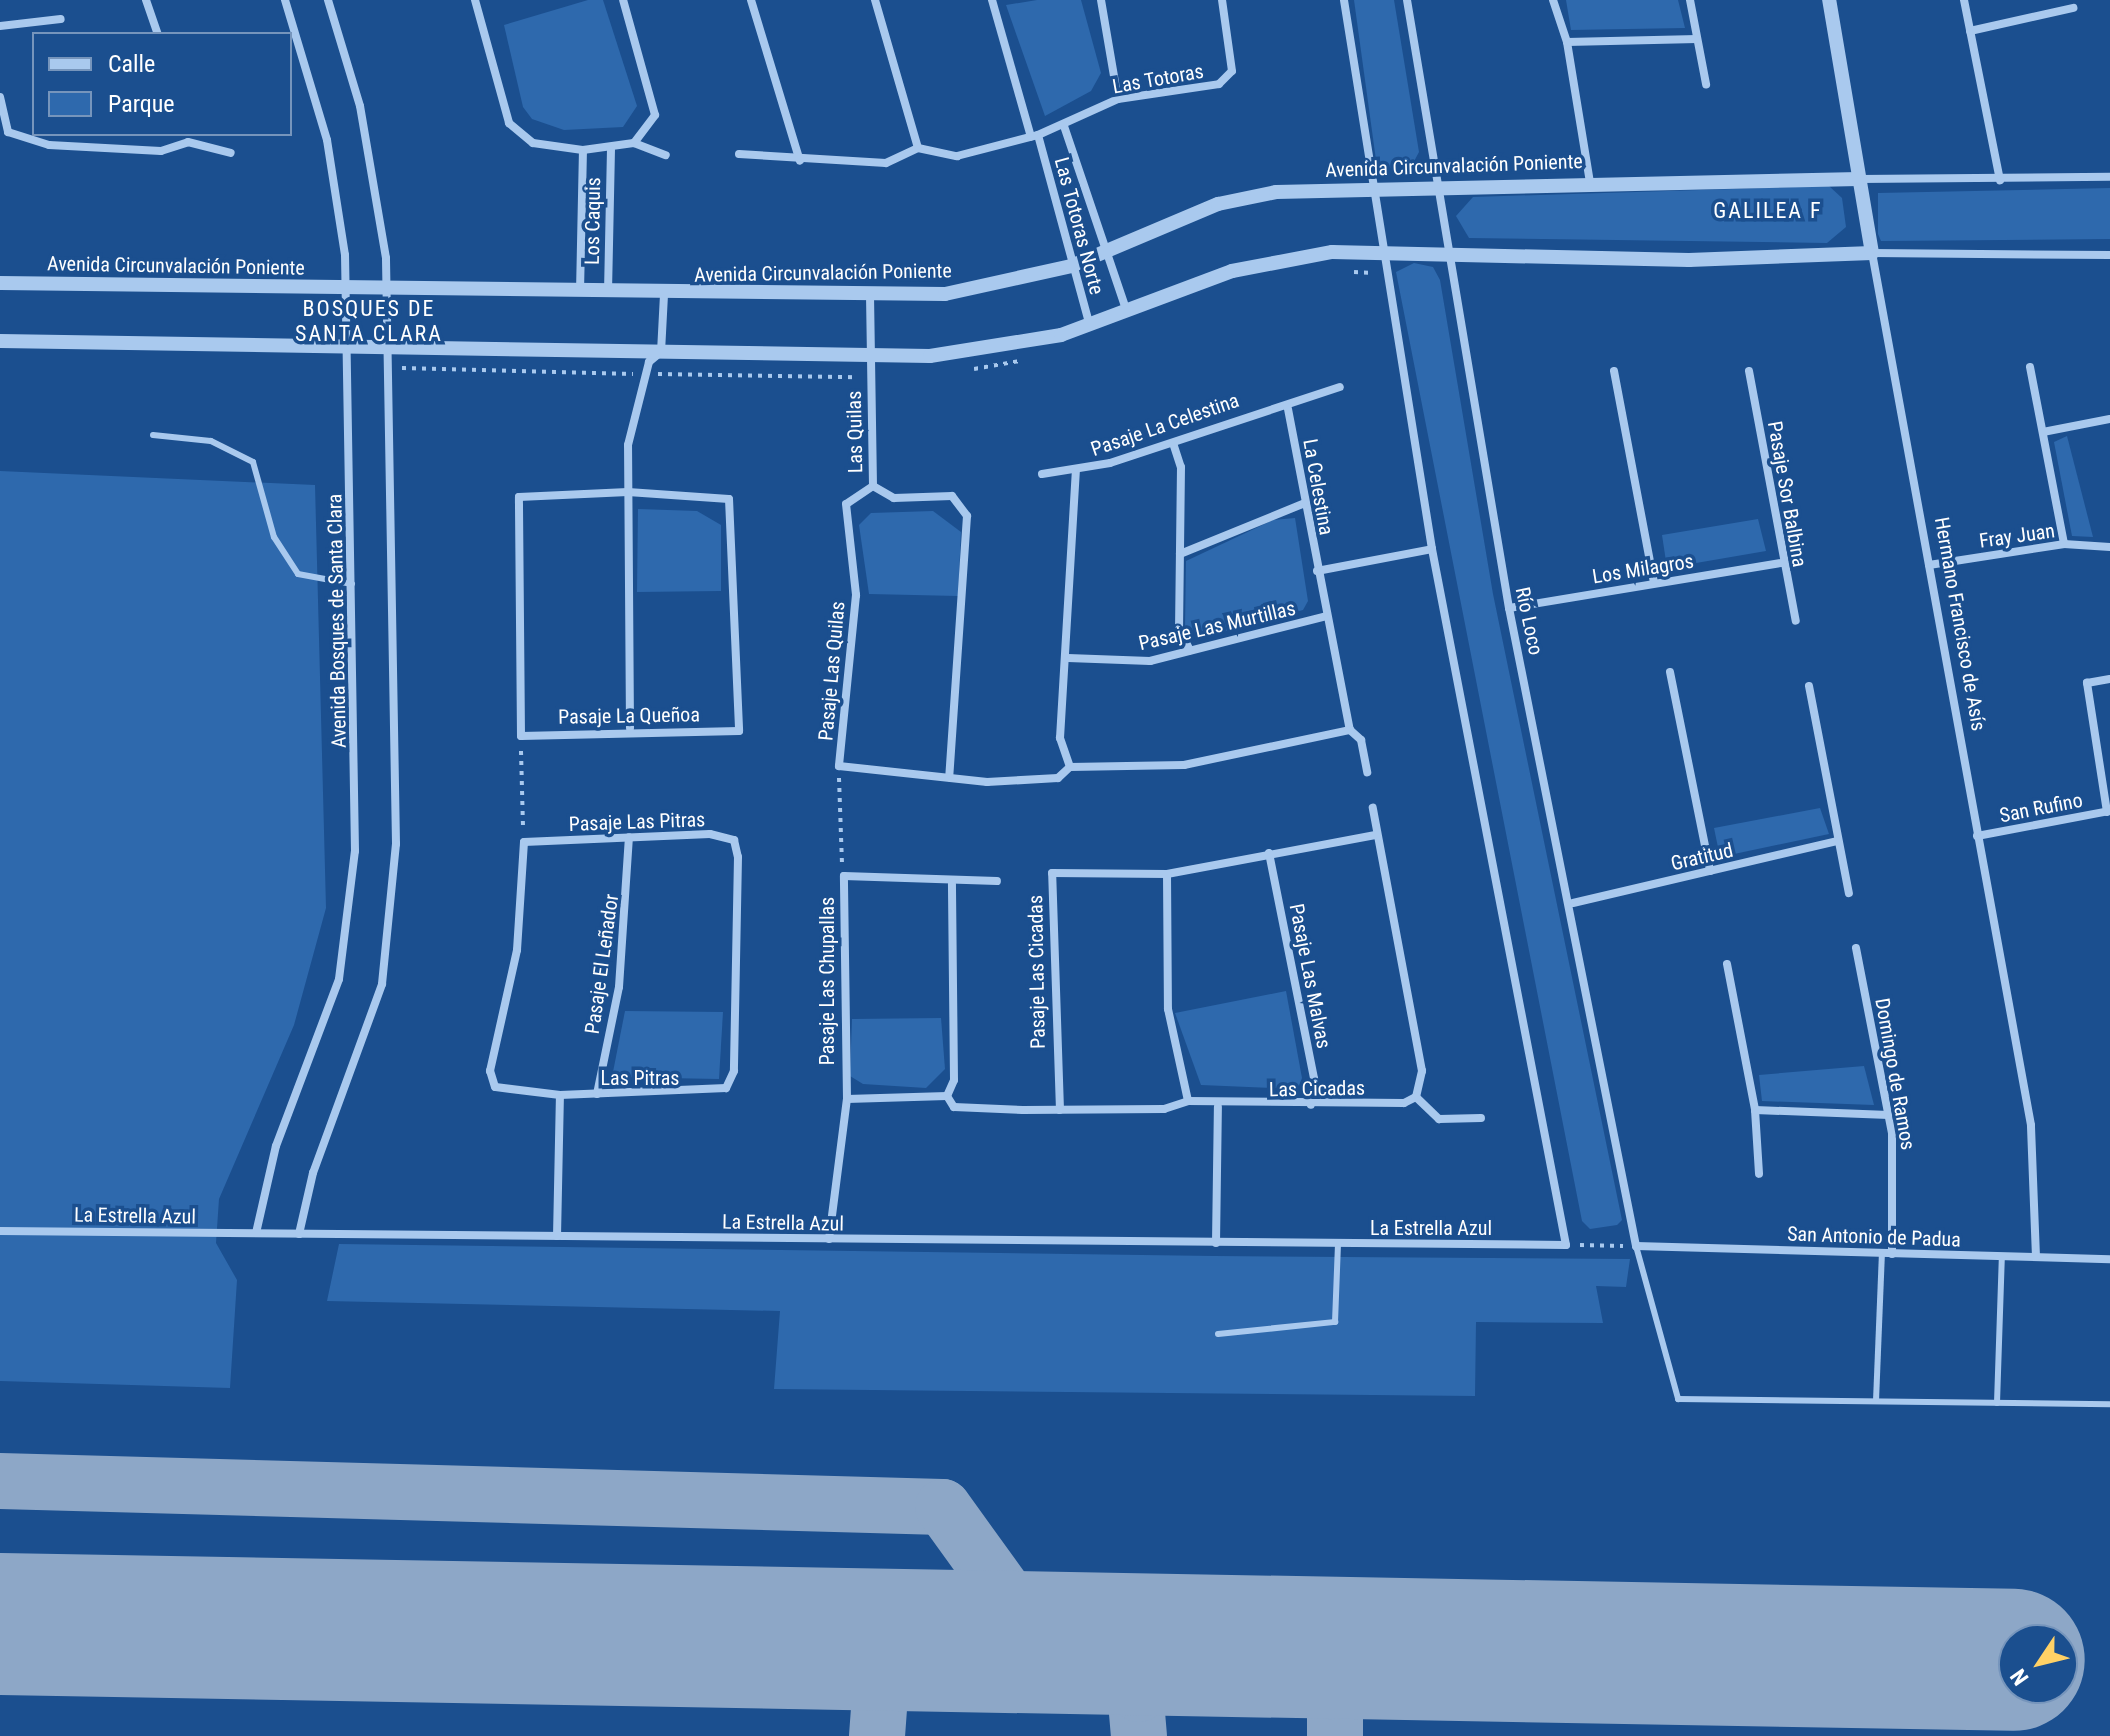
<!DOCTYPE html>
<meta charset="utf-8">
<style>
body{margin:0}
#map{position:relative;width:2110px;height:1736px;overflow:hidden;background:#1b4f8f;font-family:"Roboto Condensed",sans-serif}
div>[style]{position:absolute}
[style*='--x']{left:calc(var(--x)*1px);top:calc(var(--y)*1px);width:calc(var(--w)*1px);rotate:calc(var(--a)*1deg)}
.green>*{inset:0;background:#2e69ad}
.taxiway>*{height:56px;margin:-28px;padding:0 28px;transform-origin:28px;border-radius:28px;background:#8da7c7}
.runway>*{height:142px;margin:-71px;padding:0 71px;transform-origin:71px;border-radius:71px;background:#8da7c7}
.path>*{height:4px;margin-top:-2px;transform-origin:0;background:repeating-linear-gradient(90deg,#a9c9ee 0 4px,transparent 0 10px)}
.service>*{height:6px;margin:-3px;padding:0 3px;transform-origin:3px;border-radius:3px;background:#a9c9ee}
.minor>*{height:8px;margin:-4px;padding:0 4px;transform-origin:4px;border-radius:4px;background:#a9c9ee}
.tertiary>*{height:14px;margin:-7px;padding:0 7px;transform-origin:7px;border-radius:7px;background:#a9c9ee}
span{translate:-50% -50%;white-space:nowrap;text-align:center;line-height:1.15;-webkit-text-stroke:7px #1b4f8f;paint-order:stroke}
.street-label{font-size:20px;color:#fff}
.neighbourhood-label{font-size:22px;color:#fff;letter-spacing:2px}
.legend{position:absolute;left:32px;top:32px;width:260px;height:104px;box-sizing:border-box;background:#1b4f8f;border:2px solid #7695bc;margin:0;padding:10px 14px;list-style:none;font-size:24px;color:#fff}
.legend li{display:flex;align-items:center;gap:16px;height:40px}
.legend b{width:40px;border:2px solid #7695bc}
.north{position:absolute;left:1998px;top:1624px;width:80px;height:80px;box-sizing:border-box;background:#1b4f8f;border:2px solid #7695bc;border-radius:50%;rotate:235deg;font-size:22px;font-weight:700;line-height:32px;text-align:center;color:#fff}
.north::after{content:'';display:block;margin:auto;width:28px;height:36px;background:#ffd166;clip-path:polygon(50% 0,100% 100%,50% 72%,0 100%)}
</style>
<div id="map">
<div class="green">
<i style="clip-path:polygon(588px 0,603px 0,637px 106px,623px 127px,564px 130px,532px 119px,523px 107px,504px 25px)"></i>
<i style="clip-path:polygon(1037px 0,1081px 0,1101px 73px,1091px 91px,1045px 116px,1006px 5px)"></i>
<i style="clip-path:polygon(1354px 0,1394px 0,1419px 152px,1411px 167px,1388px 168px,1376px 160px)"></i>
<i style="clip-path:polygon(1566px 0,1678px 0,1685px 28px,1571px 30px)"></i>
<i style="clip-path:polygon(1829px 186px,1842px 198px,1846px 227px,1827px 243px,1469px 238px,1456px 216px,1473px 197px)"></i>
<i style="clip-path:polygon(2110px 188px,2110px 239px,1881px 241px,1878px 234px,1878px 193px)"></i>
<i style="clip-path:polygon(1414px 263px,1433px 267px,1440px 280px,1493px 594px,1622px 1220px,1617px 1225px,1590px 1229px,1582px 1221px,1396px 272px)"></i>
<i style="clip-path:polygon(2067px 436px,2093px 537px,2072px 536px,2054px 442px)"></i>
<i style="clip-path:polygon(0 471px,315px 485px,326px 908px,294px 1025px,219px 1199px,216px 1243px,237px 1280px,230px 1388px,0 1381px)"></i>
<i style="clip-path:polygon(638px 509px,697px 511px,721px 525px,721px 591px,637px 592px)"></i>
<i style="clip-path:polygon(933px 511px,961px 532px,958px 596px,869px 594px,859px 525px,871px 513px)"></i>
<i style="clip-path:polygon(1295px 518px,1308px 601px,1303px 610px,1204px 637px,1185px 627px,1186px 561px,1273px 520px)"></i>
<i style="clip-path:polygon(1758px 519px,1766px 551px,1667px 568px,1662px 535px)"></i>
<i style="clip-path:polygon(1820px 808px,1829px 834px,1720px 857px,1714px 828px)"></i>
<i style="clip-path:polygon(1286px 991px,1302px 1078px,1298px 1089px,1201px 1085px,1175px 1013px)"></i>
<i style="clip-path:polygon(625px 1011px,723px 1012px,719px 1079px,612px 1077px)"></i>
<i style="clip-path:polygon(941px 1018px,945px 1069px,926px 1088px,863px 1084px,850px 1076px,852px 1019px)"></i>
<i style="clip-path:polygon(1864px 1066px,1874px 1105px,1762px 1101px,1759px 1075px)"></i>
<i style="clip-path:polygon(339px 1244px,1214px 1256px,1630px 1259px,1626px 1287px,1596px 1286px,1603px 1323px,1476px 1322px,1475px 1396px,774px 1389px,780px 1311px,327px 1301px)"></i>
</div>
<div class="taxiway">
<i style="--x:0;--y:1481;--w:943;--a:1.58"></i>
<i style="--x:943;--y:1507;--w:168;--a:54.2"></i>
<i style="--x:1108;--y:1644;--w:43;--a:52.6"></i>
<i style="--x:1134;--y:1678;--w:58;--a:85.1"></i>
<i style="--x:1302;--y:1648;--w:55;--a:53.1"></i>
<i style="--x:1335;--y:1692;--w:44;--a:90"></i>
<i style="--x:1335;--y:1692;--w:56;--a:-50.1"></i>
<i style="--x:1139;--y:1694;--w:60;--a:-55.2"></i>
<i style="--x:877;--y:1736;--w:96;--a:-85.8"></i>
</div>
<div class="runway">
<i style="--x:0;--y:1624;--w:2014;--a:1.02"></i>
</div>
<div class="path">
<i style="--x:1354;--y:272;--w:19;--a:3"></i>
<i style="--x:402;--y:368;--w:231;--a:1.5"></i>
<i style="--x:974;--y:369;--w:47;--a:-9.9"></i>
<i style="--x:658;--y:374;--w:199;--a:0.9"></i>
<i style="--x:521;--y:751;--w:79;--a:88.5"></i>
<i style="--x:839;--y:778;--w:84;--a:88"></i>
<i style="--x:1580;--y:1245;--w:43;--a:1.3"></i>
</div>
<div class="service">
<i style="--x:153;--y:435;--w:58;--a:5.9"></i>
<i style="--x:211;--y:441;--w:47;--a:26.6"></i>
<i style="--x:253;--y:462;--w:78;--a:74.4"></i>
<i style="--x:274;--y:537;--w:44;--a:57"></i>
<i style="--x:298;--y:574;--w:55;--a:10.5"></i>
<i style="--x:1636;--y:1246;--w:159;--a:74.6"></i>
<i style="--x:1678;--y:1399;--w:432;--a:0.7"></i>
<i style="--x:1218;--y:1334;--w:118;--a:-5.9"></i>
<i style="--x:1335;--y:1322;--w:78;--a:-87.8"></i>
<i style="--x:1876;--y:1401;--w:148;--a:-87.7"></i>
<i style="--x:1997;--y:1403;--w:147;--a:-88.1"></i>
</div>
<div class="minor">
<i style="--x:146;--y:0;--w:36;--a:71"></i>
<i style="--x:475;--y:0;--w:128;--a:74.5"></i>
<i style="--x:509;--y:123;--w:31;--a:40"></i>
<i style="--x:533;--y:143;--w:50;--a:8"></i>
<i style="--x:583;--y:150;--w:51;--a:-7.8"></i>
<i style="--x:634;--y:143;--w:35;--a:-53"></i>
<i style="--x:655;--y:115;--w:119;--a:-105.5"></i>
<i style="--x:751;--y:0;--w:168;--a:73.1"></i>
<i style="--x:875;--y:0;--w:154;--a:73.8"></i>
<i style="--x:992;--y:0;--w:142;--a:74.1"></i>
<i style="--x:1101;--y:0;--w:100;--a:80.3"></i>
<i style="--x:1407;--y:0;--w:616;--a:80.48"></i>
<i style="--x:1509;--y:608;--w:651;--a:78.74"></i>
<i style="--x:1636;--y:1246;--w:474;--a:1.6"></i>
<i style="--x:1553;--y:0;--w:44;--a:71.6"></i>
<i style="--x:1567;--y:42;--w:142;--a:80.7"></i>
<i style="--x:1690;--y:0;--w:86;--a:79.2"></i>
<i style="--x:1964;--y:0;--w:184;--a:78.7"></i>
<i style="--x:0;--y:26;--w:61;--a:-6.5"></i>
<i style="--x:1970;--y:31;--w:106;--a:-12.6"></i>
<i style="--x:1567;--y:42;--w:130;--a:-1.3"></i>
<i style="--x:0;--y:97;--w:36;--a:77"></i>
<i style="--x:1064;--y:126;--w:196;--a:71.3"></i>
<i style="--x:8;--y:132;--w:43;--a:17.6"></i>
<i style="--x:49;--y:145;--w:112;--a:3.1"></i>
<i style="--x:161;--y:151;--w:28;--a:-18"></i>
<i style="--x:1038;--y:135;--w:198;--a:74.8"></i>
<i style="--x:188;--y:142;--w:44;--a:14.3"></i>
<i style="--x:634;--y:143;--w:34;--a:21"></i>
<i style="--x:918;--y:148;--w:40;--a:12"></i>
<i style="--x:957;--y:156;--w:84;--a:-14.5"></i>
<i style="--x:1038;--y:135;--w:88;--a:-24.2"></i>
<i style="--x:1118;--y:99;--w:102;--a:-8.4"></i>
<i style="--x:1219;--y:84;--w:18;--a:-45"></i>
<i style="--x:1232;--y:71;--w:72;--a:-98"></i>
<i style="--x:739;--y:154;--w:147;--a:3.5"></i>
<i style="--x:886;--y:163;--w:35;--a:-25"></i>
<i style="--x:1859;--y:179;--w:251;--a:-0.5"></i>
<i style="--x:580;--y:292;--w:142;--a:-88.8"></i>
<i style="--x:608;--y:292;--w:142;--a:-88.8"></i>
<i style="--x:870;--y:295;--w:191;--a:89.1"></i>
<i style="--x:873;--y:486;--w:24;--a:30"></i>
<i style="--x:894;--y:498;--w:58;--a:-2"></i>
<i style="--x:952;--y:496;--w:25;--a:53"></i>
<i style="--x:967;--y:516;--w:262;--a:93.9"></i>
<i style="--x:2030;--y:367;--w:180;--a:79.1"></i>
<i style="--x:1614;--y:371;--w:215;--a:79.3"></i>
<i style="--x:1749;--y:371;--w:254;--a:79.4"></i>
<i style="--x:1288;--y:409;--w:327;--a:79.1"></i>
<i style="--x:1350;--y:730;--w:15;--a:42"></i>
<i style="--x:1361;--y:740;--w:33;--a:79"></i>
<i style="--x:2043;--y:432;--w:68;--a:-11"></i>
<i style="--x:1173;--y:443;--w:25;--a:72"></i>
<i style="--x:1181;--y:467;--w:161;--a:90.7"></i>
<i style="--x:1179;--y:628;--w:25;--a:64"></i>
<i style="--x:1042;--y:474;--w:69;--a:-9.2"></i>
<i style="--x:1110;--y:463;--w:242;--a:-18.3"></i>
<i style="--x:873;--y:486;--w:32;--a:146"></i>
<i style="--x:846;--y:504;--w:92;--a:83.7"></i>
<i style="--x:856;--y:595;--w:172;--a:95.7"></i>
<i style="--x:839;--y:766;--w:149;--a:6.2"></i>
<i style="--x:987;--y:782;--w:71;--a:-3.2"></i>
<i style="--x:1058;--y:778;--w:16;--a:-43"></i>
<i style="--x:628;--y:492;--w:101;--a:4"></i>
<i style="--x:729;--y:499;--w:232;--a:87.5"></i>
<i style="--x:739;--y:731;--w:218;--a:178.7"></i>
<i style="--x:521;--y:736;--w:239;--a:-90.5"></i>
<i style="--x:519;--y:497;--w:109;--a:-2.6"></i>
<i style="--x:1180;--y:554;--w:135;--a:-22.2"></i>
<i style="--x:1929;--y:565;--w:137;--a:-8.8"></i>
<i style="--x:2064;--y:544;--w:46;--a:3.7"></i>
<i style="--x:1317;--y:571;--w:117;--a:-10.8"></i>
<i style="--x:1509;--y:608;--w:277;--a:-9.4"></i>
<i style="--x:1068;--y:658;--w:82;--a:2.1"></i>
<i style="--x:1150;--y:661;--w:182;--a:-14.3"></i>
<i style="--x:1670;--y:672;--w:203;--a:78.6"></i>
<i style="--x:1809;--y:686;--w:211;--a:79.1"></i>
<i style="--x:630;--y:728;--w:283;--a:-90.4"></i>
<i style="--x:628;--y:445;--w:86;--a:-75.8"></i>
<i style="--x:649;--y:362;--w:16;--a:-40"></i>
<i style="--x:661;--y:352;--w:57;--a:-87"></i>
<i style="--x:1070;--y:767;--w:31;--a:-109"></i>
<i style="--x:1060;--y:738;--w:269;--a:-86.6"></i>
<i style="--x:1070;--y:767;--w:114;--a:-1"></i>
<i style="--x:1184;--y:765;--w:170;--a:-11.9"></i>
<i style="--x:2107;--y:812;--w:131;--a:-98.8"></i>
<i style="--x:2087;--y:683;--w:23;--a:-10"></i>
<i style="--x:710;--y:834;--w:25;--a:14"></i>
<i style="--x:734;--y:840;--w:17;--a:77"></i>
<i style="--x:738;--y:857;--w:214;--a:91.1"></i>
<i style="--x:734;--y:1071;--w:19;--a:115"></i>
<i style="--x:726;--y:1088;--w:166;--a:177.6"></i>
<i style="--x:560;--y:1095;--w:65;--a:-173"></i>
<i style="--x:495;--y:1087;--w:17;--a:-107"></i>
<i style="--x:490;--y:1071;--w:124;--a:-77.4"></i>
<i style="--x:517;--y:950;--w:108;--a:-86.3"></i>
<i style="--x:524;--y:842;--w:186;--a:-2.5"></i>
<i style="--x:1977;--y:836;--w:134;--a:-10.7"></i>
<i style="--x:1269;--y:853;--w:230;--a:78.7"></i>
<i style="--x:1314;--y:1079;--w:26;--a:97"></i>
<i style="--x:1167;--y:874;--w:135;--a:89.6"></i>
<i style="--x:1168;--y:1009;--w:94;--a:77.7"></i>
<i style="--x:1573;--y:903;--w:272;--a:-13.2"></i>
<i style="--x:1856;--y:948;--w:189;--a:79"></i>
<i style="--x:1892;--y:1134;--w:120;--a:90"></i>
<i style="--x:1727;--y:964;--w:149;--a:79.1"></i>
<i style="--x:1755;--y:1110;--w:64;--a:86.4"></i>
<i style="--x:597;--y:1094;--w:109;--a:-78.4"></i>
<i style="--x:619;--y:987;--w:150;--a:-86.2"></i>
<i style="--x:947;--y:1096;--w:13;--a:58"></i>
<i style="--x:954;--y:1107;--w:69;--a:2.5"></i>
<i style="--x:1023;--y:1110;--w:141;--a:-0.4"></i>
<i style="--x:1164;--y:1109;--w:25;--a:-18"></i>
<i style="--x:1188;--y:1101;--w:216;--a:0.5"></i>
<i style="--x:1404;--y:1103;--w:13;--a:-27"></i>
<i style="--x:1416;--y:1097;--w:27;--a:-77"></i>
<i style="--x:1422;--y:1071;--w:268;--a:-100.6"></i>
<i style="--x:947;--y:1096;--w:17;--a:-66"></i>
<i style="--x:954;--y:1080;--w:196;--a:-90.6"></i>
<i style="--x:1416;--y:1097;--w:32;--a:44"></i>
<i style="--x:1439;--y:1119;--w:42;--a:-1.4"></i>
<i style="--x:847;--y:1099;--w:100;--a:-1.7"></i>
<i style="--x:1060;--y:1110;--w:237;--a:-91.9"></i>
<i style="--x:1052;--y:873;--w:115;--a:0.5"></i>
<i style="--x:1167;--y:874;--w:212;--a:-10.6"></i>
<i style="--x:1755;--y:1110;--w:134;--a:2.1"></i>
<i style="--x:0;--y:1231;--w:1566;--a:0.51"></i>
<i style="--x:1566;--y:1245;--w:709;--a:-100.9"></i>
<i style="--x:1432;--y:549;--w:556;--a:-99.11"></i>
<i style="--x:256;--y:1233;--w:89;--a:-77.1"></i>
<i style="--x:276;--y:1146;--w:178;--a:-69.3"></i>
<i style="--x:339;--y:979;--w:129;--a:-82.9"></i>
<i style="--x:355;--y:851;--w:596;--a:-90.96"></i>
<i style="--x:345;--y:255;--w:116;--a:-98.9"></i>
<i style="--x:327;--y:140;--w:146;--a:-106.7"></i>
<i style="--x:299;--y:1234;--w:63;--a:-77.1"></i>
<i style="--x:313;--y:1173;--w:201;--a:-69.9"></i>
<i style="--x:382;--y:984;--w:141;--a:-84.3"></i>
<i style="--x:396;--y:844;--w:586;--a:-90.98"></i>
<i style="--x:386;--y:258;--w:154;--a:-99.7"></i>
<i style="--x:360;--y:106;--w:111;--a:-106.8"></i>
<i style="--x:557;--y:1236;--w:141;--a:-88.8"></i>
<i style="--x:829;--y:1239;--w:141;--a:-82.7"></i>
<i style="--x:847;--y:1099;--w:223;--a:-90.8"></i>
<i style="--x:844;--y:876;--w:153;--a:1.9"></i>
<i style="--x:1216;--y:1243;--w:136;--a:-89.2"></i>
<i style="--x:2036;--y:1257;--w:132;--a:-92.2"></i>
<i style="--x:2031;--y:1125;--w:886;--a:-100.33"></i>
<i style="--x:1872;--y:253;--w:238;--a:0.5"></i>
</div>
<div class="tertiary">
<i style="--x:0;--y:283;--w:945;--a:0.67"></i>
<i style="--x:945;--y:294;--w:129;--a:-12.5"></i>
<i style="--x:1071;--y:266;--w:160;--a:-22.9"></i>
<i style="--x:1218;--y:204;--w:59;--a:-11.7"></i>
<i style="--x:1276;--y:192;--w:583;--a:-1.28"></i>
<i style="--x:0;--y:341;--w:930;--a:0.92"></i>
<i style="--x:930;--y:356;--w:133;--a:-9.1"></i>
<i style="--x:1061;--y:335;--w:183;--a:-20.5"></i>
<i style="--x:1232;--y:271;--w:102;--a:-10.8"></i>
<i style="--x:1332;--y:252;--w:357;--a:1.3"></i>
<i style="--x:1689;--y:260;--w:183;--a:-2.2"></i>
<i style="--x:1872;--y:253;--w:257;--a:-99.6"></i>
</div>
<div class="street-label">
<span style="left:1158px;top:79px;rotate:-10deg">Las Totoras</span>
<span style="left:1454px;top:166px;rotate:-2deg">Avenida Circunvalación Poniente</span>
<span style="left:593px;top:221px;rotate:-89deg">Los Caquis</span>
<span style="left:1079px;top:226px;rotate:75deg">Las Totoras Norte</span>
<span style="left:176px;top:266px;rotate:1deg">Avenida Circunvalación Poniente</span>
<span style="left:823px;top:273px;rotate:-1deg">Avenida Circunvalación Poniente</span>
<span style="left:1165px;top:425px;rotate:-19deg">Pasaje La Celestina</span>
<span style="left:855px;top:432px;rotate:-91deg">Las Quilas</span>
<span style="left:1318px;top:487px;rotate:80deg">La Celestina</span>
<span style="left:1787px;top:494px;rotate:80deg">Pasaje Sor Balbina</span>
<span style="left:2017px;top:536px;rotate:-8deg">Fray Juan</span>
<span style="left:1643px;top:569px;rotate:-9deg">Los Milagros</span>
<span style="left:337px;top:621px;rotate:-91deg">Avenida Bosques de Santa Clara</span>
<span style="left:1529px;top:621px;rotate:78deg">Río Loco</span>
<span style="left:1960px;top:624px;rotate:80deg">Hermano Francisco de Asís</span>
<span style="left:1217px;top:626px;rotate:-13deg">Pasaje Las Murtillas</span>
<span style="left:832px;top:671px;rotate:-85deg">Pasaje Las Quilas</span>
<span style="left:629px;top:716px;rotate:-1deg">Pasaje La Queñoa</span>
<span style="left:2041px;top:808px;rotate:-11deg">San Rufino</span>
<span style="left:637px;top:822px;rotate:-2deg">Pasaje Las Pitras</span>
<span style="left:1702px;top:857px;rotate:-13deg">Gratitud</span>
<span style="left:602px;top:964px;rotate:-82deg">Pasaje El Leñador</span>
<span style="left:1037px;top:972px;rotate:-91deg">Pasaje Las Cicadas</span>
<span style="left:1310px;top:976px;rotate:79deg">Pasaje Las Malvas</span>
<span style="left:827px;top:981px;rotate:-90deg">Pasaje Las Chupallas</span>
<span style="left:1895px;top:1074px;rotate:80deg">Domingo de Ramos</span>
<span style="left:640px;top:1078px">Las Pitras</span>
<span style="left:1317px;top:1089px;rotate:-1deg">Las Cicadas</span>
<span style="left:135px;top:1216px;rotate:1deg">La Estrella Azul</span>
<span style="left:783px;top:1223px;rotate:1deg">La Estrella Azul</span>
<span style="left:1431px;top:1228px">La Estrella Azul</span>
<span style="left:1874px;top:1237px;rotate:2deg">San Antonio de Padua</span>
</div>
<div class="neighbourhood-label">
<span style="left:1768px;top:211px">GALILEA F</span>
<span style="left:369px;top:321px">BOSQUES DE<br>SANTA CLARA</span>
</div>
<ul class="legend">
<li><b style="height:10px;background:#a9c9ee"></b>Calle</li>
<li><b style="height:22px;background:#2e69ad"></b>Parque</li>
</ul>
<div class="north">N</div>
</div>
